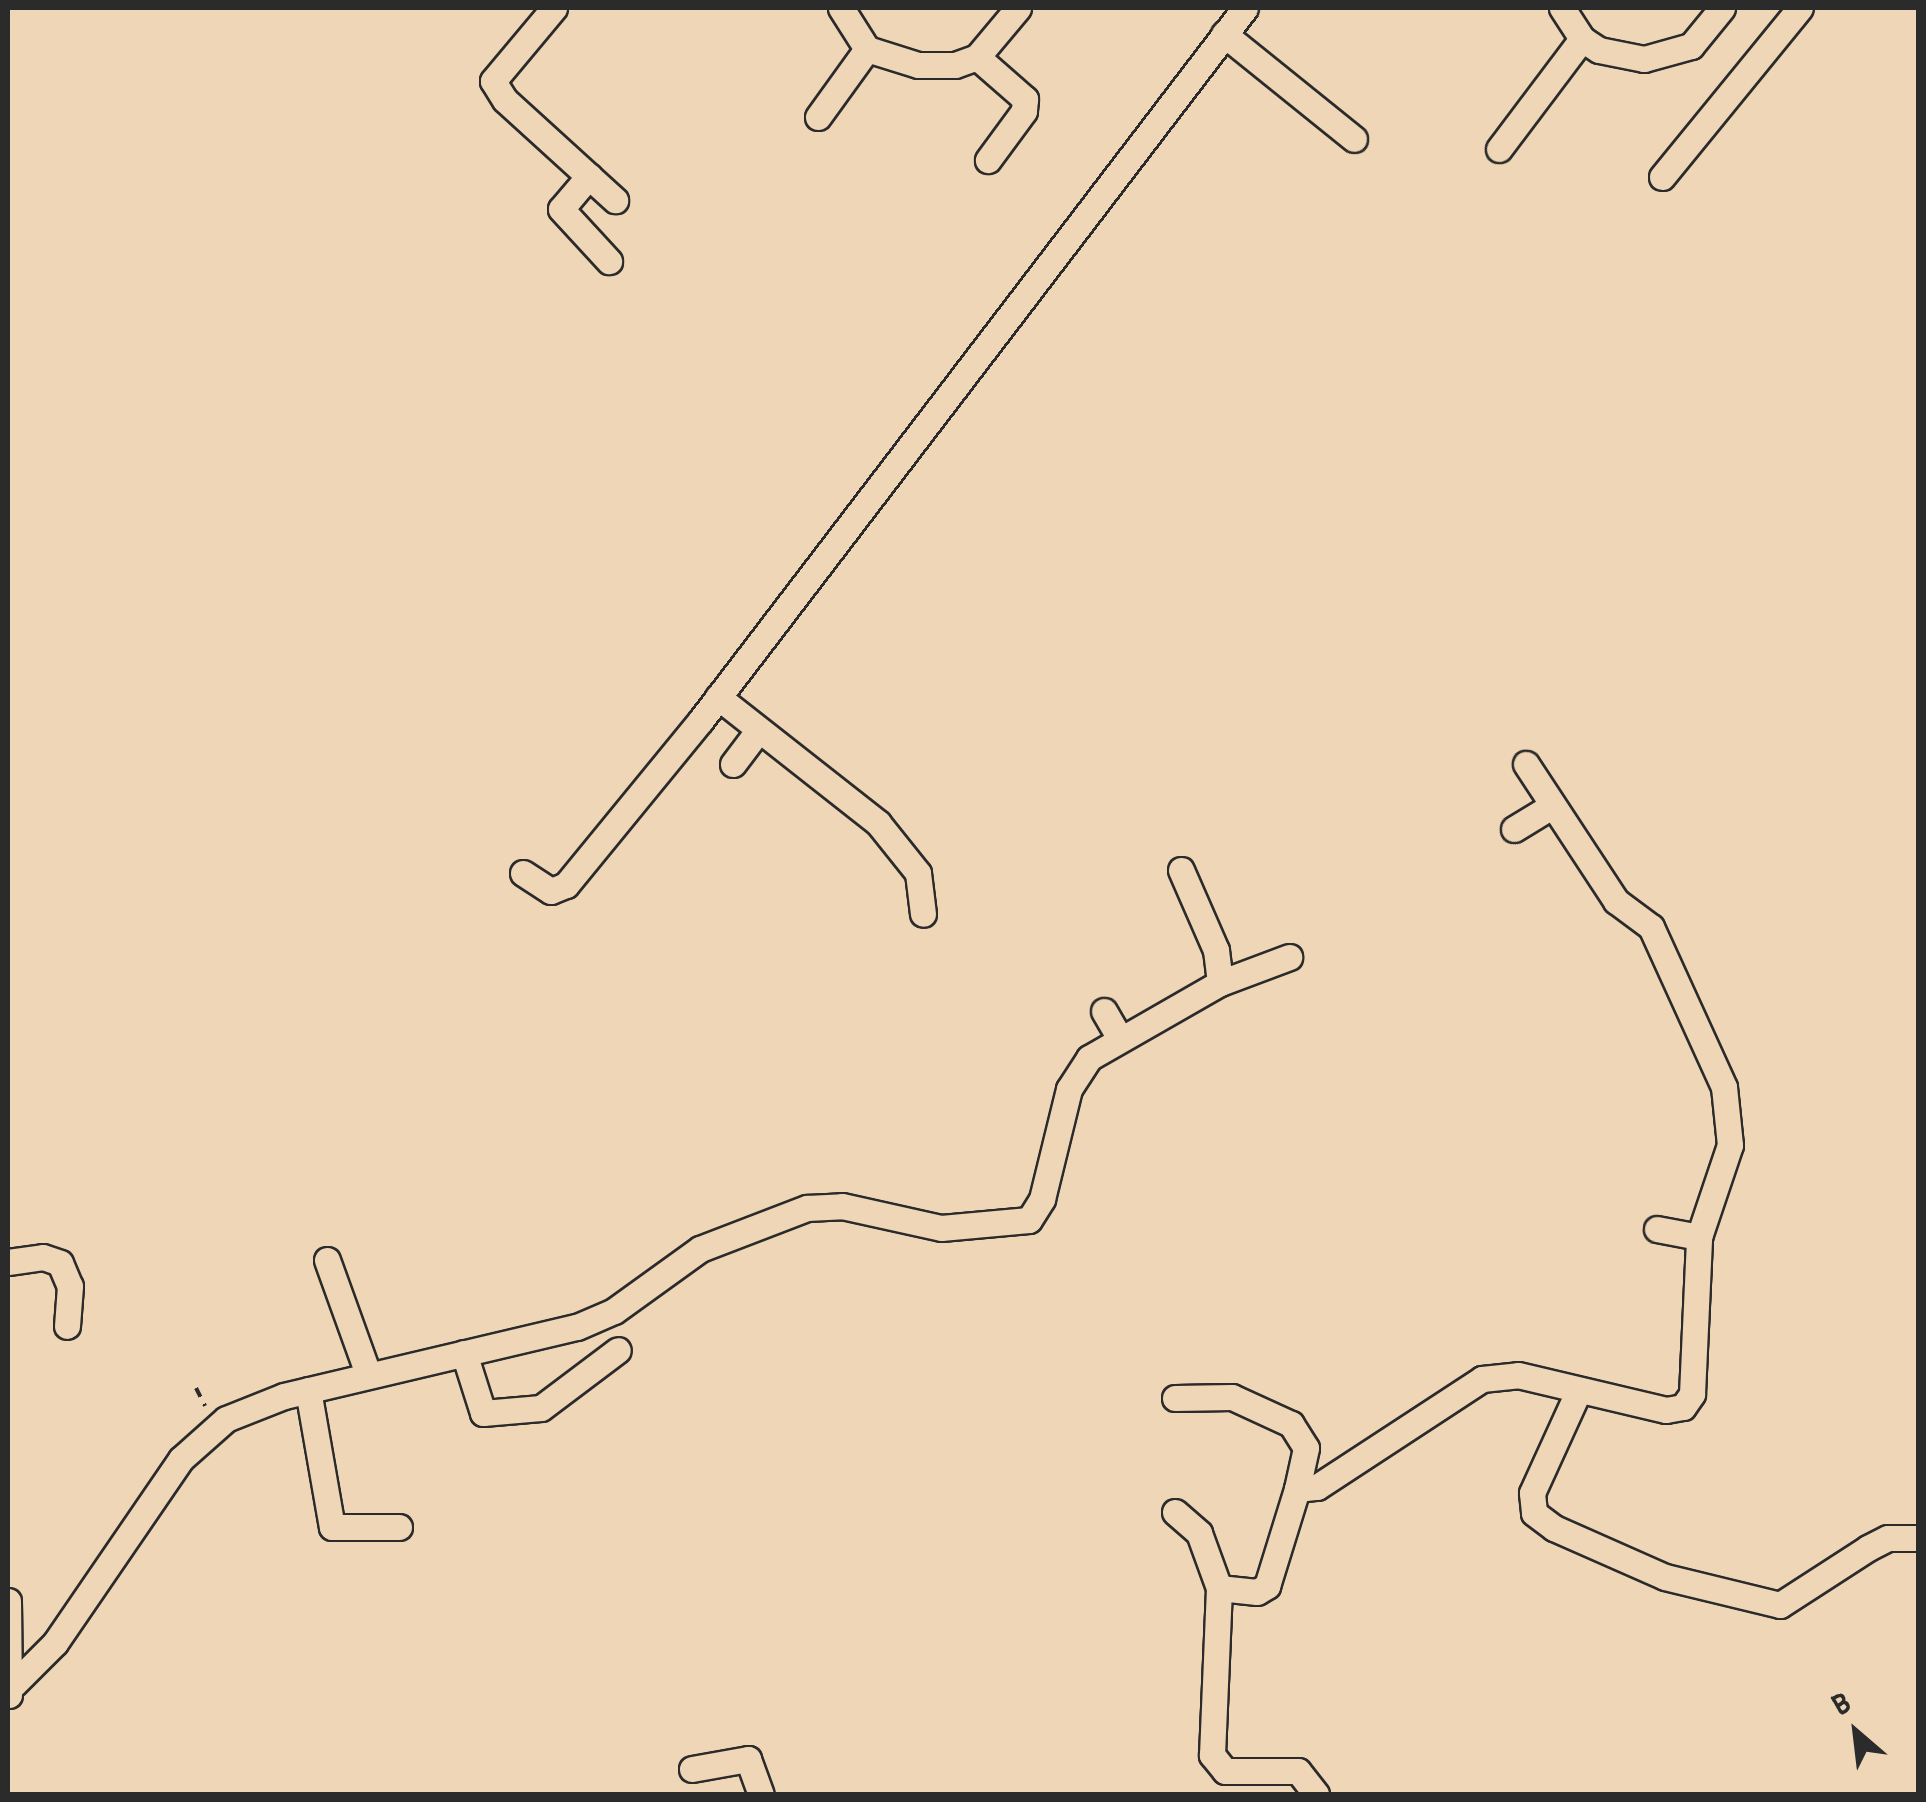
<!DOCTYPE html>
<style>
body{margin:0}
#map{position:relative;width:1926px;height:1802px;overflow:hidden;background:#eed6b6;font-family:Pangolin,sans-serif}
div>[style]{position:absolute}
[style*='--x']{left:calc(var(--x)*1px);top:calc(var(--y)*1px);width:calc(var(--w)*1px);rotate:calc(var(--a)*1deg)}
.path>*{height:4px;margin-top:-2px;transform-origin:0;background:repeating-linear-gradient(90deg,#2b2b2b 0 10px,transparent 0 18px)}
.roads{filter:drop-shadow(2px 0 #2b2b2b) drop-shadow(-2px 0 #2b2b2b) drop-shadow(0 2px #2b2b2b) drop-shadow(0 -2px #2b2b2b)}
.minor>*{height:25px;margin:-12.5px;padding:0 12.5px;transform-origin:12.5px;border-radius:12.5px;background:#eed6b6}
span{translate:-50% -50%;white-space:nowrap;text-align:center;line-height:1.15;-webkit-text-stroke:9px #eed6b6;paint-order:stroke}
.frame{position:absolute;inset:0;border:10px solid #2b2b2b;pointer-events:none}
.north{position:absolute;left:1806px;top:1682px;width:100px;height:100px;-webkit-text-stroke:8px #eed6b6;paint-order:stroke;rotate:332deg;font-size:28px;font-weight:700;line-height:40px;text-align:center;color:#2b2b2b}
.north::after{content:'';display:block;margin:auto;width:35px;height:45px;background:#2b2b2b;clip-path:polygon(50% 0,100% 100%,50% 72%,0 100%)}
</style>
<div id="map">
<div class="path">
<i style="--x:196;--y:1388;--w:20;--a:63"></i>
</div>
<div class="roads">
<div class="minor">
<i style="--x:554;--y:8;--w:95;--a:129.9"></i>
<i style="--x:493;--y:81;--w:22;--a:58"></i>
<i style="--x:505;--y:100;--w:149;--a:42.3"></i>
<i style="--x:841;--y:8;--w:49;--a:57.6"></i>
<i style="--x:867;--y:49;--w:53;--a:17.4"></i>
<i style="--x:918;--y:65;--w:37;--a:0"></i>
<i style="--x:955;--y:65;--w:23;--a:-20"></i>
<i style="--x:977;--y:57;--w:64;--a:-50.1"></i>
<i style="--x:1562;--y:8;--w:37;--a:57"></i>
<i style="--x:1582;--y:39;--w:20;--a:33"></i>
<i style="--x:1599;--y:50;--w:46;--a:11.3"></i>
<i style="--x:1644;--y:59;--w:49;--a:-15.5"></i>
<i style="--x:1691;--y:46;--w:49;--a:-50.8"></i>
<i style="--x:1224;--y:34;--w:167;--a:38.9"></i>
<i style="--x:977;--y:57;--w:64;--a:41.2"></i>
<i style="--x:1025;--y:99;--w:12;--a:95"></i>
<i style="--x:1024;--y:111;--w:61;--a:126.3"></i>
<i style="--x:818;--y:117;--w:84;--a:-54.2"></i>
<i style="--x:1499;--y:149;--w:138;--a:-53"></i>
<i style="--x:589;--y:176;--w:43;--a:130.3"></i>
<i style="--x:561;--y:209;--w:71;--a:47.3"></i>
<i style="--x:1662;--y:177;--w:218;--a:-50.8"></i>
<i style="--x:718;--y:697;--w:204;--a:38.2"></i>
<i style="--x:878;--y:823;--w:64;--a:51.3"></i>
<i style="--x:918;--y:873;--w:41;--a:83"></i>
<i style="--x:733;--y:764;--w:41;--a:-52.9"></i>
<i style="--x:1514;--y:829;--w:42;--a:-31.4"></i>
<i style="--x:1181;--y:870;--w:87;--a:66.4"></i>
<i style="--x:1216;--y:950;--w:33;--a:83"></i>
<i style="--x:523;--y:873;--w:33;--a:33"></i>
<i style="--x:551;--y:891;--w:16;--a:-22"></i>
<i style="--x:566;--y:885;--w:213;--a:-50.7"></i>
<i style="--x:701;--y:720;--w:896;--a:-52.62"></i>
<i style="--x:1104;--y:1011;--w:28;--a:60"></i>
<i style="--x:1657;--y:1229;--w:43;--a:10.8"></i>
<i style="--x:327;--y:1260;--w:121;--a:70.2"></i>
<i style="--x:8;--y:1262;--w:35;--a:-8"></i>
<i style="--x:43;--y:1257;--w:18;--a:19"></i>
<i style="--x:60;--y:1263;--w:25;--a:67"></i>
<i style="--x:70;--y:1286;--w:40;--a:94.3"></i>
<i style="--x:464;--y:1353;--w:63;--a:72.4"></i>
<i style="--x:483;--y:1413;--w:58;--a:-4.9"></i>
<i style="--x:541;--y:1408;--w:96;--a:-37"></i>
<i style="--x:308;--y:1390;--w:139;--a:80.1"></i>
<i style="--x:332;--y:1527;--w:67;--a:0"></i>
<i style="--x:1578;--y:1392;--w:111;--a:114.5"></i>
<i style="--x:1532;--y:1493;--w:20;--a:84"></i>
<i style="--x:1534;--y:1513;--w:25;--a:37"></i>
<i style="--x:1554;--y:1528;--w:121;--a:23.8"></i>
<i style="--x:1665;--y:1577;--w:118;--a:13.7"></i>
<i style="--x:1780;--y:1605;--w:105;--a:-32.9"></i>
<i style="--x:1868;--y:1548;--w:22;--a:-27"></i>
<i style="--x:1888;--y:1538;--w:30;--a:0"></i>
<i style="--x:1175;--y:1398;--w:57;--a:-1"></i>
<i style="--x:1232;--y:1397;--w:65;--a:24.6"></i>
<i style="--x:1291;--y:1424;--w:28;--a:58"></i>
<i style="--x:1306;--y:1448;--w:42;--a:102.4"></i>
<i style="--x:1175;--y:1512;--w:32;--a:41"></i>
<i style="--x:1199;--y:1533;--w:59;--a:70"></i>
<i style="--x:8;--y:1601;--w:94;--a:89.4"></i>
<i style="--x:14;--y:1684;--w:58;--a:-45"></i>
<i style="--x:55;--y:1643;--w:223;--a:-55.6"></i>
<i style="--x:181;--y:1459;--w:60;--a:-41.6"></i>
<i style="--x:226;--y:1419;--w:62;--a:-21.6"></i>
<i style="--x:284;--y:1396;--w:301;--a:-13.3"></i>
<i style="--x:577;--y:1327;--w:40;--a:-23.4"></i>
<i style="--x:614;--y:1311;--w:106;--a:-35.8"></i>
<i style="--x:700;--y:1249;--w:115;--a:-21"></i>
<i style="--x:807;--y:1208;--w:35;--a:-3"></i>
<i style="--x:842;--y:1206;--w:101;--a:12.5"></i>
<i style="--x:941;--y:1228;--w:88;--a:-5.2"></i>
<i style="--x:1029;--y:1220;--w:25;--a:-58"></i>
<i style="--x:1042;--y:1199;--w:113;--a:-76.2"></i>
<i style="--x:1069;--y:1089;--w:37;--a:-57"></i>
<i style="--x:1089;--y:1058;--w:151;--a:-29.8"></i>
<i style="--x:1220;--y:983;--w:74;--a:-20.6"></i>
<i style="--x:692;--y:1769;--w:57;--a:-10.1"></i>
<i style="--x:748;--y:1759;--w:37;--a:70"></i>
<i style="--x:1316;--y:1794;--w:29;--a:-128"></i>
<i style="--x:1298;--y:1771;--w:73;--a:180"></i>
<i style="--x:1225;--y:1771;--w:21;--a:-129"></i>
<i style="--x:1212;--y:1755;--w:167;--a:-87.6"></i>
<i style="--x:1219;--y:1588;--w:38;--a:6"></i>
<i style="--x:1257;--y:1592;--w:12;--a:-31"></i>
<i style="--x:1267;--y:1586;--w:102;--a:-72.8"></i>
<i style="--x:1297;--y:1489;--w:20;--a:-6"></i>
<i style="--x:1317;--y:1487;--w:197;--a:-33.2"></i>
<i style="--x:1482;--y:1379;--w:36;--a:-6"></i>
<i style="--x:1518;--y:1375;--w:152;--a:13.3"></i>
<i style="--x:1666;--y:1410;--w:17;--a:-10"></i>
<i style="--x:1683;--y:1407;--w:16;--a:-55"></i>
<i style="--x:1692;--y:1394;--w:157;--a:-87.4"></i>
<i style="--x:1699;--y:1237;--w:97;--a:-71.4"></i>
<i style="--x:1730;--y:1145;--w:58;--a:-95.9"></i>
<i style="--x:1724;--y:1087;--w:176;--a:-114.5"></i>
<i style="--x:1651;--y:927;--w:44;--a:-143.4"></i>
<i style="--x:1616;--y:901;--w:164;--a:-123.3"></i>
</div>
</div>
<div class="frame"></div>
<div class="north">B</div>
</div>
